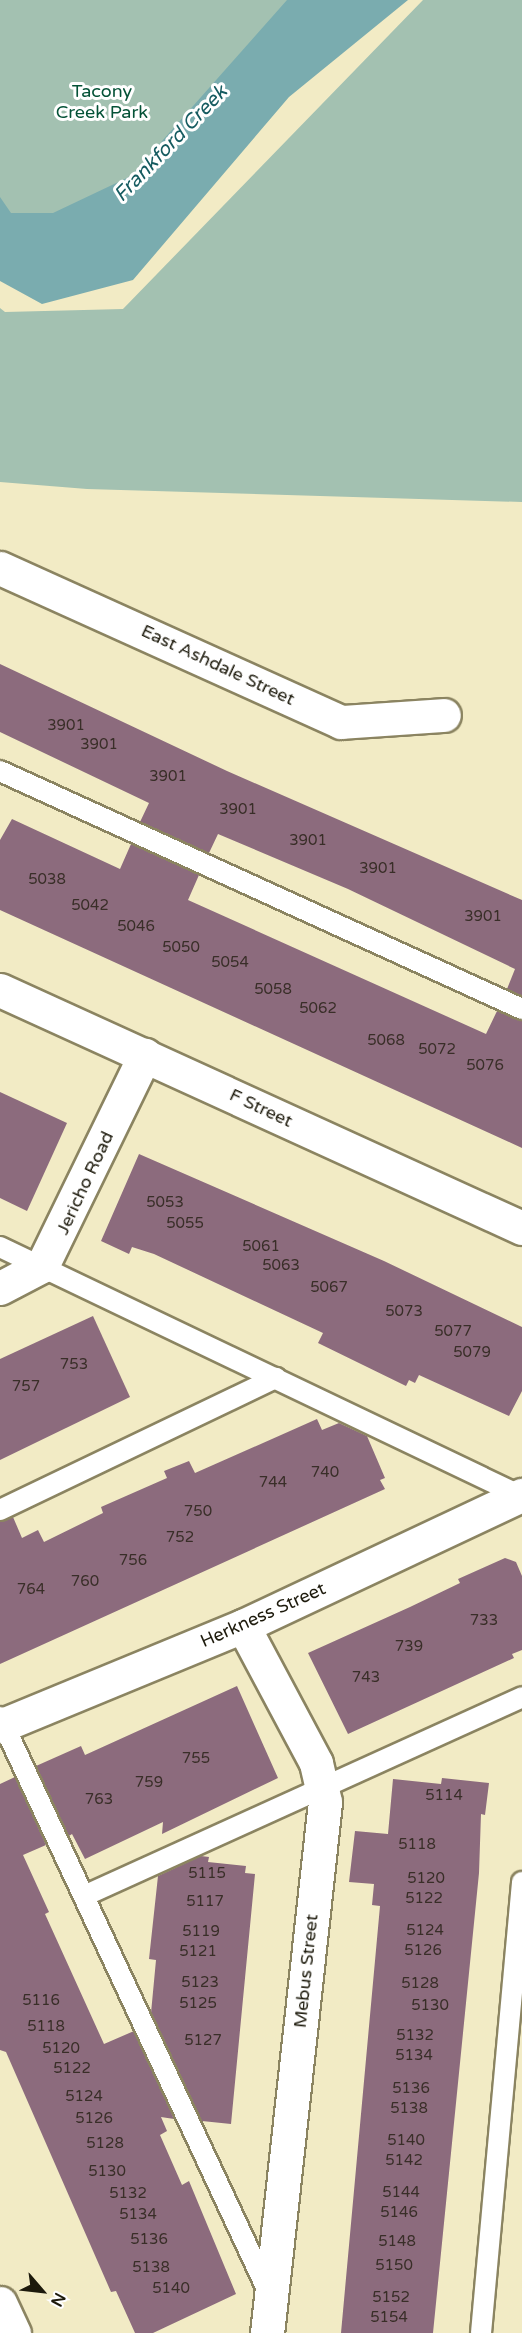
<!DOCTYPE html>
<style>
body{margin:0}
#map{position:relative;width:522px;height:2333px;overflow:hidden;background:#f2ebc5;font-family:"Varela Round",sans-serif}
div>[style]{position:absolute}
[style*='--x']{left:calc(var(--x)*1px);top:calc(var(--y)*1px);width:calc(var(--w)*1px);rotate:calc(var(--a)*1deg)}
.green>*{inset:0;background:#a3c1b1}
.water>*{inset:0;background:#7aacaf}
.building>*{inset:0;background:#8c6b7d}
.roads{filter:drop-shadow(2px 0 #8b8461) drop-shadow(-2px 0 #8b8461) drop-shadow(0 2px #8b8461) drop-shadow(0 -2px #8b8461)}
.lane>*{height:20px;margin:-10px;padding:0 10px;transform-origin:10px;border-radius:10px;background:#fff}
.street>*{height:33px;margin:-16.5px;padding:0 16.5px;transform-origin:16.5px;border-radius:16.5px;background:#fff}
.secondary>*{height:33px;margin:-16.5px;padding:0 16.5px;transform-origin:16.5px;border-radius:16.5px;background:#fff}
span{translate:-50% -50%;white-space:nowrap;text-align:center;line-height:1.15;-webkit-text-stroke:6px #fff;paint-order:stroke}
.number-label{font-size:15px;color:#392e28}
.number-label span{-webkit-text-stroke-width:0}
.park-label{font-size:18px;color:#045237}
.street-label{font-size:18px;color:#1d1a0c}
.water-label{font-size:20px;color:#155b60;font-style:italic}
.north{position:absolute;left:12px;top:2261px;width:60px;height:60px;-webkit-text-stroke:4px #fff;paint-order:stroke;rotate:118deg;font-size:16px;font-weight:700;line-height:24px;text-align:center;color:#1d1a0c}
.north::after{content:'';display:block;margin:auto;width:21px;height:27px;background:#1d1a0c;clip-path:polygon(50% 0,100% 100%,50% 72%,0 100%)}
</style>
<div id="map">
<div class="green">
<i style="clip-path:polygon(0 0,356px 0,77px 267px,0 221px)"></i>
<i style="clip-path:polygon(423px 0,522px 0,522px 502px,87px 489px,0 482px,0 308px,5px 312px,123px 309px)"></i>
</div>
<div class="water">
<i style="clip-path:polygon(287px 0,408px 0,289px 97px,133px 280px,42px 304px,0 281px,0 197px,11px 213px,53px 213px,131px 176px)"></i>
</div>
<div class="building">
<i style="clip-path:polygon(0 664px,227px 771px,522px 900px,522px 996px,507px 989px,515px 969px,348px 889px,218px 834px,209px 853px,140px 822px,149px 803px,0 732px)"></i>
<i style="clip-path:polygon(12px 819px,120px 869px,131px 844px,199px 875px,188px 900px,486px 1034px,497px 1011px,522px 1021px,522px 1148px,0 910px,0 840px)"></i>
<i style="clip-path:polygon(0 1092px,67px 1123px,27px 1211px,0 1198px)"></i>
<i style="clip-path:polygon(139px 1154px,384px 1261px,522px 1327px,522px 1391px,509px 1416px,419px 1375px,415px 1383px,409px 1380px,406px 1386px,318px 1343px,323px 1333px,154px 1254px,132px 1247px,129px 1254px,101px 1241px)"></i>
<i style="clip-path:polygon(93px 1316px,130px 1397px,0 1460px,0 1359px)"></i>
<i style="clip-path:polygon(317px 1419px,322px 1430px,339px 1423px,367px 1436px,385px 1478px,380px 1480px,385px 1489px,0 1664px,0 1522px,13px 1517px,22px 1538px,38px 1530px,44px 1542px,103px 1513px,101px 1507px,167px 1478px,164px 1471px,189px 1461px,195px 1473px)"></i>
<i style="clip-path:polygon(505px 1558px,516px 1562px,522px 1576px,522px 1650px,512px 1654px,514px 1658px,348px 1734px,308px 1653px,410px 1607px,460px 1583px,458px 1579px)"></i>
<i style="clip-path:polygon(237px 1686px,278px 1778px,162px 1834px,163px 1822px,85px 1859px,72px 1834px,69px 1836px,36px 1766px,81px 1746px,85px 1755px)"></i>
<i style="clip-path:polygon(15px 1777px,46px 1845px,23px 1855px,49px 1912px,45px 1914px,104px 2044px,134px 2031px,174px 2119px,161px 2117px,167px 2131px,160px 2135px,182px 2185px,189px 2181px,236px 2294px,153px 2333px,135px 2333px,116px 2291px,111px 2292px,6px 2052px,0 2050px,0 1784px)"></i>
<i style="clip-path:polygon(442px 1778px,489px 1783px,485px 1815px,481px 1814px,479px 1873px,433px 2333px,341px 2333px,380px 1906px,372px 1905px,374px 1884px,349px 1882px,355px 1831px,388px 1834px,393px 1779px,441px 1784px)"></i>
<i style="clip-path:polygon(201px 1856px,209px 1857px,208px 1862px,246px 1866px,245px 1873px,255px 1874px,231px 2124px,202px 2121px,151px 2013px,156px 1960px,149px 1959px,158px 1876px)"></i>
</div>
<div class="roads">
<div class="lane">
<i style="--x:0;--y:771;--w:574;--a:24.51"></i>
<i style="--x:0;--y:1247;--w:577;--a:25.54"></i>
<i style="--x:0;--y:1510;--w:306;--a:-25.6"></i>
<i style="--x:0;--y:1717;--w:633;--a:64.97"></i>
<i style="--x:84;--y:1896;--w:481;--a:-24.4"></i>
<i style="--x:481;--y:2333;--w:453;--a:-84.8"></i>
</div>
<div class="street">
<i style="--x:0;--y:568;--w:374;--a:24.3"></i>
<i style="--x:341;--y:722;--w:103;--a:-3.9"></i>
<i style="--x:0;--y:1288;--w:47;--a:-27.6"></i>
<i style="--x:42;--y:1266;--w:235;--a:-64"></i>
<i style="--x:243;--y:1626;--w:155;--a:61.9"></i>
<i style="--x:316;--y:1763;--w:40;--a:77"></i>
<i style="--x:325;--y:1802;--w:534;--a:96.23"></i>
<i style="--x:0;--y:1726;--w:263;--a:-22.4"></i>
<i style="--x:243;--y:1626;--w:308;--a:-25.2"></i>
</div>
<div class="secondary">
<i style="--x:0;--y:990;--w:574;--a:24.51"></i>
<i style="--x:0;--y:2303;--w:33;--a:65"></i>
</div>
</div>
<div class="number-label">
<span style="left:66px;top:726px">3901</span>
<span style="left:99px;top:745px">3901</span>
<span style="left:168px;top:777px">3901</span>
<span style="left:238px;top:810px">3901</span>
<span style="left:308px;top:841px">3901</span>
<span style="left:378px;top:869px">3901</span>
<span style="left:47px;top:880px">5038</span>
<span style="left:90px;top:906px">5042</span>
<span style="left:483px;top:917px">3901</span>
<span style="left:136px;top:927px">5046</span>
<span style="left:181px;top:948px">5050</span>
<span style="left:230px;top:963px">5054</span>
<span style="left:273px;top:990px">5058</span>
<span style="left:318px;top:1009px">5062</span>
<span style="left:386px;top:1041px">5068</span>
<span style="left:437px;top:1050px">5072</span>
<span style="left:485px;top:1066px">5076</span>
<span style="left:165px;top:1203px">5053</span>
<span style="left:185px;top:1224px">5055</span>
<span style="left:261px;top:1247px">5061</span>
<span style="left:281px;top:1266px">5063</span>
<span style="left:329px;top:1288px">5067</span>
<span style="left:404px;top:1312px">5073</span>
<span style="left:453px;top:1332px">5077</span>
<span style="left:472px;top:1353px">5079</span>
<span style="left:74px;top:1365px">753</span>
<span style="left:26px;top:1387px">757</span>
<span style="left:325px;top:1473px">740</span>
<span style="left:273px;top:1483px">744</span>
<span style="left:198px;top:1512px">750</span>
<span style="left:180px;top:1538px">752</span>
<span style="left:133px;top:1561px">756</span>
<span style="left:85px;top:1582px">760</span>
<span style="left:31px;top:1590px">764</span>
<span style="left:484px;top:1621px">733</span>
<span style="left:409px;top:1647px">739</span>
<span style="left:366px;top:1678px">743</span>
<span style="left:196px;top:1759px">755</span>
<span style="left:149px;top:1783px">759</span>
<span style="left:444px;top:1796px">5114</span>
<span style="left:99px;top:1800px">763</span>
<span style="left:417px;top:1845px">5118</span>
<span style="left:207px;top:1874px">5115</span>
<span style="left:426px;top:1879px">5120</span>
<span style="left:424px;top:1899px">5122</span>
<span style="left:205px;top:1902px">5117</span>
<span style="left:425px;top:1931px">5124</span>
<span style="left:201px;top:1932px">5119</span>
<span style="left:423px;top:1951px">5126</span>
<span style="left:198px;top:1952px">5121</span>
<span style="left:200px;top:1983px">5123</span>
<span style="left:420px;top:1984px">5128</span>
<span style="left:41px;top:2001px">5116</span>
<span style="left:198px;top:2004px">5125</span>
<span style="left:430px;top:2006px">5130</span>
<span style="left:46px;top:2027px">5118</span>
<span style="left:415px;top:2036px">5132</span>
<span style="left:203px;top:2041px">5127</span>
<span style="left:61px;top:2049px">5120</span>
<span style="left:414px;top:2056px">5134</span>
<span style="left:72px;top:2069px">5122</span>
<span style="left:411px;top:2089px">5136</span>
<span style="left:84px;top:2097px">5124</span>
<span style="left:409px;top:2109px">5138</span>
<span style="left:94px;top:2119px">5126</span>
<span style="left:406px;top:2141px">5140</span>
<span style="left:105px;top:2144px">5128</span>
<span style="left:404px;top:2161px">5142</span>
<span style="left:107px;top:2172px">5130</span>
<span style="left:401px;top:2193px">5144</span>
<span style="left:128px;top:2194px">5132</span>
<span style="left:399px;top:2213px">5146</span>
<span style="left:138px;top:2215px">5134</span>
<span style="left:149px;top:2240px">5136</span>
<span style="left:397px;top:2242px">5148</span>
<span style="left:394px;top:2266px">5150</span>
<span style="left:151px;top:2268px">5138</span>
<span style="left:171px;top:2289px">5140</span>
<span style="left:391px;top:2298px">5152</span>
<span style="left:389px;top:2318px">5154</span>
</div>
<div class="park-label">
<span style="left:102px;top:102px">Tacony<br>Creek Park</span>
</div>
<div class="street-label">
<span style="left:218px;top:665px;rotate:25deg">East Ashdale Street</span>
<span style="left:261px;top:1108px;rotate:25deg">F Street</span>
<span style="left:85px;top:1183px;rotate:-65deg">Jericho Road</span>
<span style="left:263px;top:1615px;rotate:-24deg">Herkness Street</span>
<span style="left:306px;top:1971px;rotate:-84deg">Mebus Street</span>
</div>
<div class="water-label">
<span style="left:171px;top:144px;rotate:-46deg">Frankford Creek</span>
</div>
<div class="north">N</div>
</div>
